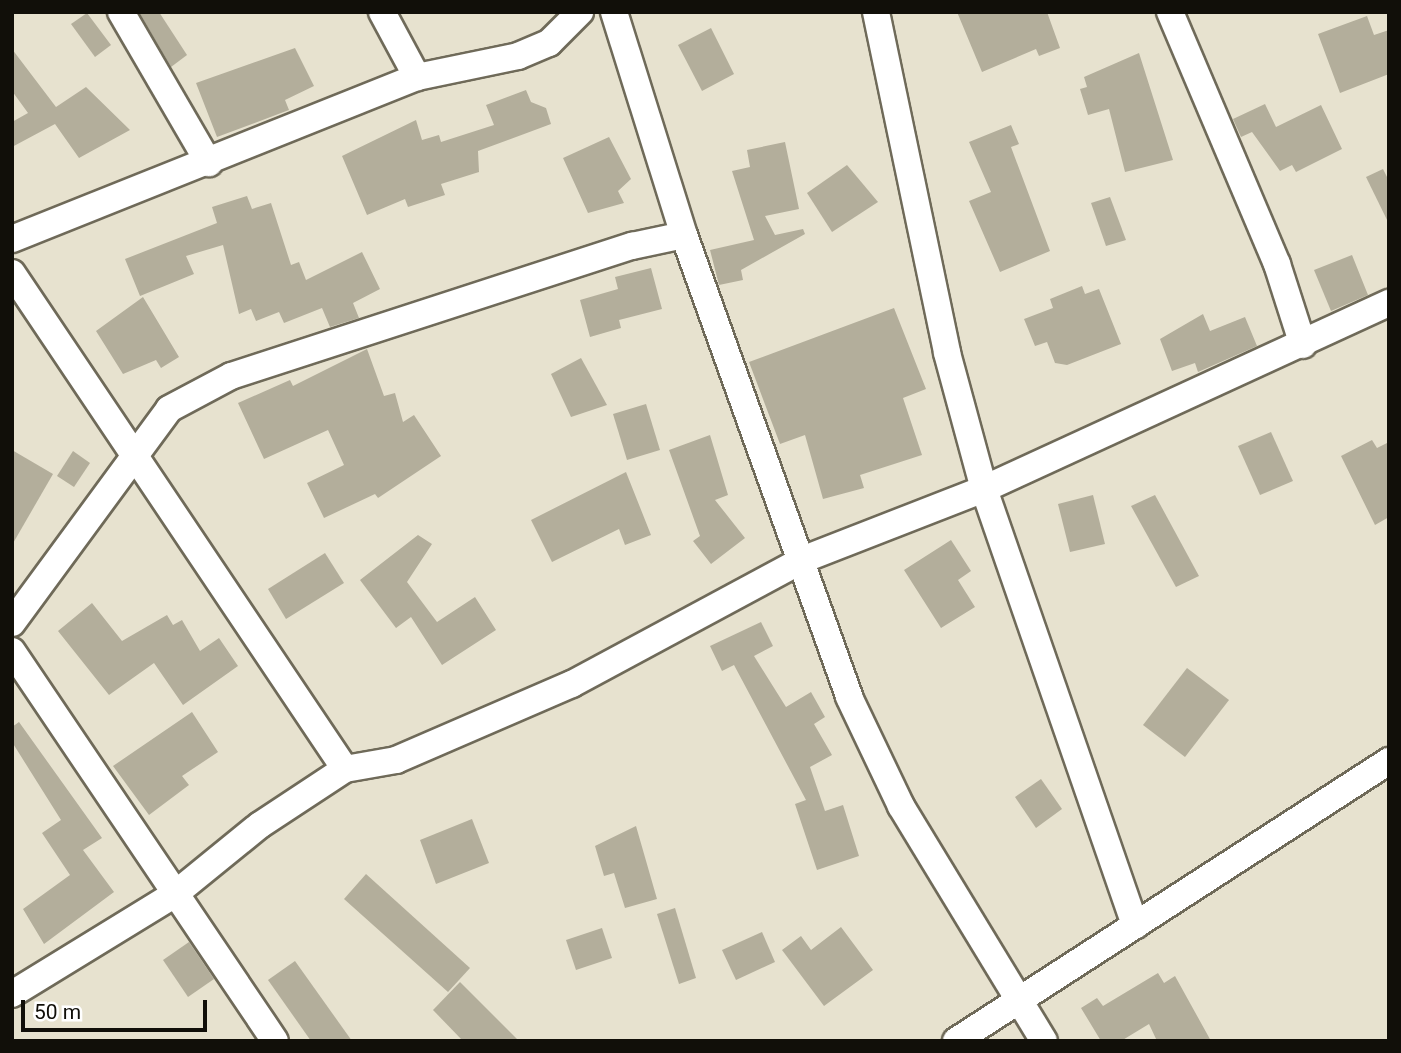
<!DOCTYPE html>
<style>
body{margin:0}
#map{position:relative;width:1401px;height:1053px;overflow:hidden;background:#e7e2cf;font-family:Roboto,sans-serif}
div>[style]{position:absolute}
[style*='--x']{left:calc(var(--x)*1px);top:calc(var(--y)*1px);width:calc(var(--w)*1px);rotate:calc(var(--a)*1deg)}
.building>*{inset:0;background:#b3ae9b}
.roads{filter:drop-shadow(2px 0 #6f6a59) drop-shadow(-2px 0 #6f6a59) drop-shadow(0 2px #6f6a59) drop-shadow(0 -2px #6f6a59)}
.minor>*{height:26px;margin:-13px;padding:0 13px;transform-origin:13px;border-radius:13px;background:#fff}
span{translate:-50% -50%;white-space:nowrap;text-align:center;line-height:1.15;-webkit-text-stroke:5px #fff;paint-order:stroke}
.frame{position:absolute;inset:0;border:14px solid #110f09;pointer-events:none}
.scale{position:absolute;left:21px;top:1000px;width:186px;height:32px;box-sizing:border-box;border:4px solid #110f09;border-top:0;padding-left:9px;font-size:21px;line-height:24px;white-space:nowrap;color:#110f09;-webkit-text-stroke:5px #fff;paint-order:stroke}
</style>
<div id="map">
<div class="building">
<i style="clip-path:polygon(139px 12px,159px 12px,187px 55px,171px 67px)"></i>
<i style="clip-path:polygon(957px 12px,1047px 12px,1060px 48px,1039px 56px,1036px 49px,982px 72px)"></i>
<i style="clip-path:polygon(87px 13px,111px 45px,95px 57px,71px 24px)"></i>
<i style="clip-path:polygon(1367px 16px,1374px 35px,1389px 30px,1389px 74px,1340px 93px,1318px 34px)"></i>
<i style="clip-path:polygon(711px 28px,734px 74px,702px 91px,678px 45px)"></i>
<i style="clip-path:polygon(295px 48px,314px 86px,285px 100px,289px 110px,217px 137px,196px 83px)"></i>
<i style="clip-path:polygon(12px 49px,56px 107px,86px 87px,130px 130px,79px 158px,55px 124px,12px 147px,12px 122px,28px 113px,12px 91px)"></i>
<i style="clip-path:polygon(1139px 53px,1173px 160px,1125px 172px,1109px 109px,1088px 115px,1080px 89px,1087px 87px,1084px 77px)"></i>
<i style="clip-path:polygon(526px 90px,531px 102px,546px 108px,551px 124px,478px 151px,479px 172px,441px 184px,445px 195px,408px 207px,405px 199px,367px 215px,342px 156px,416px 120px,422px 140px,439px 135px,441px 142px,494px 125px,486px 105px)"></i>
<i style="clip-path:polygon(1265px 104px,1276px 127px,1321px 105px,1342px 149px,1296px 172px,1292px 165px,1280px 171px,1252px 132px,1241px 137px,1233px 119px)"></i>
<i style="clip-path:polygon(1011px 125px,1019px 144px,1011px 147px,1050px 251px,1000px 272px,969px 201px,991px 192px,969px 142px)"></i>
<i style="clip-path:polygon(609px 137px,631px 179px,618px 191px,624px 203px,588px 213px,563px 158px)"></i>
<i style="clip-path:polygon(785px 142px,799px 209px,765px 216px,775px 235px,803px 229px,805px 234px,741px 270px,743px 280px,719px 285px,710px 250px,754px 240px,732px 171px,750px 167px,747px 150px)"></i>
<i style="clip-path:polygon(847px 165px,878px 202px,832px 232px,807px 193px)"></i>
<i style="clip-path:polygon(1383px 169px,1389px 181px,1389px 224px,1366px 177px)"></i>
<i style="clip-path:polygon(247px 196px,252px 209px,271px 203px,291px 265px,299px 262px,306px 280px,362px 252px,380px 289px,353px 303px,359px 318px,330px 327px,322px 308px,284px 323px,279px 312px,256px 321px,251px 309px,239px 314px,223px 245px,186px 256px,194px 274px,140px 296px,125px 259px,217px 223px,212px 207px)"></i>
<i style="clip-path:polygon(1110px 197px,1126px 240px,1106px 246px,1091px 203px)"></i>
<i style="clip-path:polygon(1352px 255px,1368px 295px,1331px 311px,1314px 270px)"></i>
<i style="clip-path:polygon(651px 268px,662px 309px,619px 320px,621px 328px,590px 337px,580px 300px,618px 289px,615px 277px)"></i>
<i style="clip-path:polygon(1082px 286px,1085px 294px,1099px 289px,1121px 344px,1067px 365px,1055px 363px,1047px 342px,1035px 346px,1024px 319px,1053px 308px,1050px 299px)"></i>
<i style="clip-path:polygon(143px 297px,179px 357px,161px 368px,156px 360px,123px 374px,96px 331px)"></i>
<i style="clip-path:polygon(894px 308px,926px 389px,903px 398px,922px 455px,860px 475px,864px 488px,823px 499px,805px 435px,780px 444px,749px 362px)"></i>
<i style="clip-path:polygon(1203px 314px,1210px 331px,1245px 317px,1257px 346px,1198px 372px,1195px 363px,1172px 371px,1160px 339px)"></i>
<i style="clip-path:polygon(367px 349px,384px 396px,395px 393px,403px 422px,414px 415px,441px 456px,378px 498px,375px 494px,324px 518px,307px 483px,344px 465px,328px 430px,264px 459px,238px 403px,290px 380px,293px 386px)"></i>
<i style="clip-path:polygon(581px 358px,607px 405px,571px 417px,551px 374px)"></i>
<i style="clip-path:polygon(646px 404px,660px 450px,627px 460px,613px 414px)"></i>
<i style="clip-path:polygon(1271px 432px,1293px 481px,1260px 495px,1238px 446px)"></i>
<i style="clip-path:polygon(710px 435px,728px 495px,715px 500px,745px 538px,711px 564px,693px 541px,700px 536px,669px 450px)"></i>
<i style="clip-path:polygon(1372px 440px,1377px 448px,1389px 442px,1389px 517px,1375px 525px,1341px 456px)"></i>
<i style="clip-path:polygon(12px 450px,53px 474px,12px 545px)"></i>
<i style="clip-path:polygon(73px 451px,90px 463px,74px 487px,57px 476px)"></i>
<i style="clip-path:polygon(626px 472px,651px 535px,625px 545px,619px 529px,552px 562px,531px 520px)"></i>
<i style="clip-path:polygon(1093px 495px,1105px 544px,1070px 552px,1058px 504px)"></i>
<i style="clip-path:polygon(1155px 495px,1199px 576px,1176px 587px,1131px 506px)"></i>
<i style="clip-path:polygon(418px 535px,432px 544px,407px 582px,437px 622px,475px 597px,496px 630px,442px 665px,411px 617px,396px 628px,360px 580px)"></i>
<i style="clip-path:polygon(951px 540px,971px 571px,958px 580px,975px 607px,941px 628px,904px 570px)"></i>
<i style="clip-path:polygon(325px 553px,344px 583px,286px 619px,268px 589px)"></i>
<i style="clip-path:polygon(92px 603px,122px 641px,167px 615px,173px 625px,182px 620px,200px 651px,219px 638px,238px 666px,183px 705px,154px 663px,109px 695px,58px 631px)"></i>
<i style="clip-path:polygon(761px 622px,773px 646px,754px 656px,786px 707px,811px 692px,825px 717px,814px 724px,832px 755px,810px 767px,825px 811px,843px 805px,859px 856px,817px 870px,795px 804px,806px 800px,734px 665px,722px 671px,710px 646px)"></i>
<i style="clip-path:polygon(1187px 668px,1229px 700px,1185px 757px,1143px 725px)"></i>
<i style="clip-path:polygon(192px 712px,218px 752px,182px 776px,189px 785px,149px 815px,113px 766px)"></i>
<i style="clip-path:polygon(19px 722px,102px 838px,83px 850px,114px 892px,44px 944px,23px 909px,70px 875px,42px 833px,61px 820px,12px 742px,12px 727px)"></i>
<i style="clip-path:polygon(1041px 779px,1062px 809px,1036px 828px,1015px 797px)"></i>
<i style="clip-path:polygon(472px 819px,489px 863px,436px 884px,420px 840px)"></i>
<i style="clip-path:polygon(636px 826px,657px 899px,625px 908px,614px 873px,604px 876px,595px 846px)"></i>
<i style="clip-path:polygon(366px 874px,470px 968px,448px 992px,344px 899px)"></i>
<i style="clip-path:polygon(675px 908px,696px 978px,679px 984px,657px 914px)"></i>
<i style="clip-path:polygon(841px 927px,873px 970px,824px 1006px,782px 950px,801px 936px,811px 950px)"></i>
<i style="clip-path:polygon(602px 928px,612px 958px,576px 970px,566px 940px)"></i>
<i style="clip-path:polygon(762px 932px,775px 962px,736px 980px,722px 950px)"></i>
<i style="clip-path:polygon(189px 942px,214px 979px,188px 997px,163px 960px)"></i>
<i style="clip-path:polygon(295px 961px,352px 1041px,311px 1041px,268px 980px)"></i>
<i style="clip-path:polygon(1158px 973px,1164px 983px,1175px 976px,1211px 1041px,1157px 1041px,1149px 1024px,1121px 1041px,1101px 1041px,1081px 1008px,1097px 998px,1103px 1006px)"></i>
<i style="clip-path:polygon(460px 982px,519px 1041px,463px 1041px,433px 1010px)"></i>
</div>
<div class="roads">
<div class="minor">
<i style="--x:121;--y:12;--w:175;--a:59.8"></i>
<i style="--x:382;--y:12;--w:74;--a:61.7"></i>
<i style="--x:614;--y:12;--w:234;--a:72.6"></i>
<i style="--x:684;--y:235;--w:491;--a:70.3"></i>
<i style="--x:849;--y:697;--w:121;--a:64.5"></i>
<i style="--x:901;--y:806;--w:275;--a:58.7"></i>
<i style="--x:876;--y:12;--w:348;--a:78.2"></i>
<i style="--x:947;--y:353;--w:141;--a:74.8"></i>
<i style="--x:984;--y:489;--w:462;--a:70.9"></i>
<i style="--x:1170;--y:12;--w:274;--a:67"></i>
<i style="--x:1277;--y:264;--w:85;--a:72.2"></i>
<i style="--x:12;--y:239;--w:436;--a:-21.8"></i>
<i style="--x:417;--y:77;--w:103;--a:-11.7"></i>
<i style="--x:518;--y:56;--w:34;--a:-23"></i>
<i style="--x:549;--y:43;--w:44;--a:-45"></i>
<i style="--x:12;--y:273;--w:597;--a:56.12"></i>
<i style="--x:12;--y:623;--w:265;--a:-53.7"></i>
<i style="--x:169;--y:409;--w:70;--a:-28"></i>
<i style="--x:231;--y:376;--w:422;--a:-18"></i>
<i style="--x:632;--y:246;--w:53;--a:-11.9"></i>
<i style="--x:12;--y:651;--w:470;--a:56"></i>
<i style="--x:12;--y:994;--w:191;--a:-31.5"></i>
<i style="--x:175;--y:894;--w:109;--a:-39.1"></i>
<i style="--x:260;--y:825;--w:102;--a:-33.4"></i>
<i style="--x:345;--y:769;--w:52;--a:-10"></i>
<i style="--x:396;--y:760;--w:192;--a:-23.4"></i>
<i style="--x:572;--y:684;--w:261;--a:-28.3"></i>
<i style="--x:802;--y:560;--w:195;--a:-21.3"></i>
<i style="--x:984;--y:489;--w:446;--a:-24.7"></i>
<i style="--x:956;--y:1041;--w:516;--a:-32.89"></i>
</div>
</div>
<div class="frame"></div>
<div class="scale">50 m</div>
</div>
